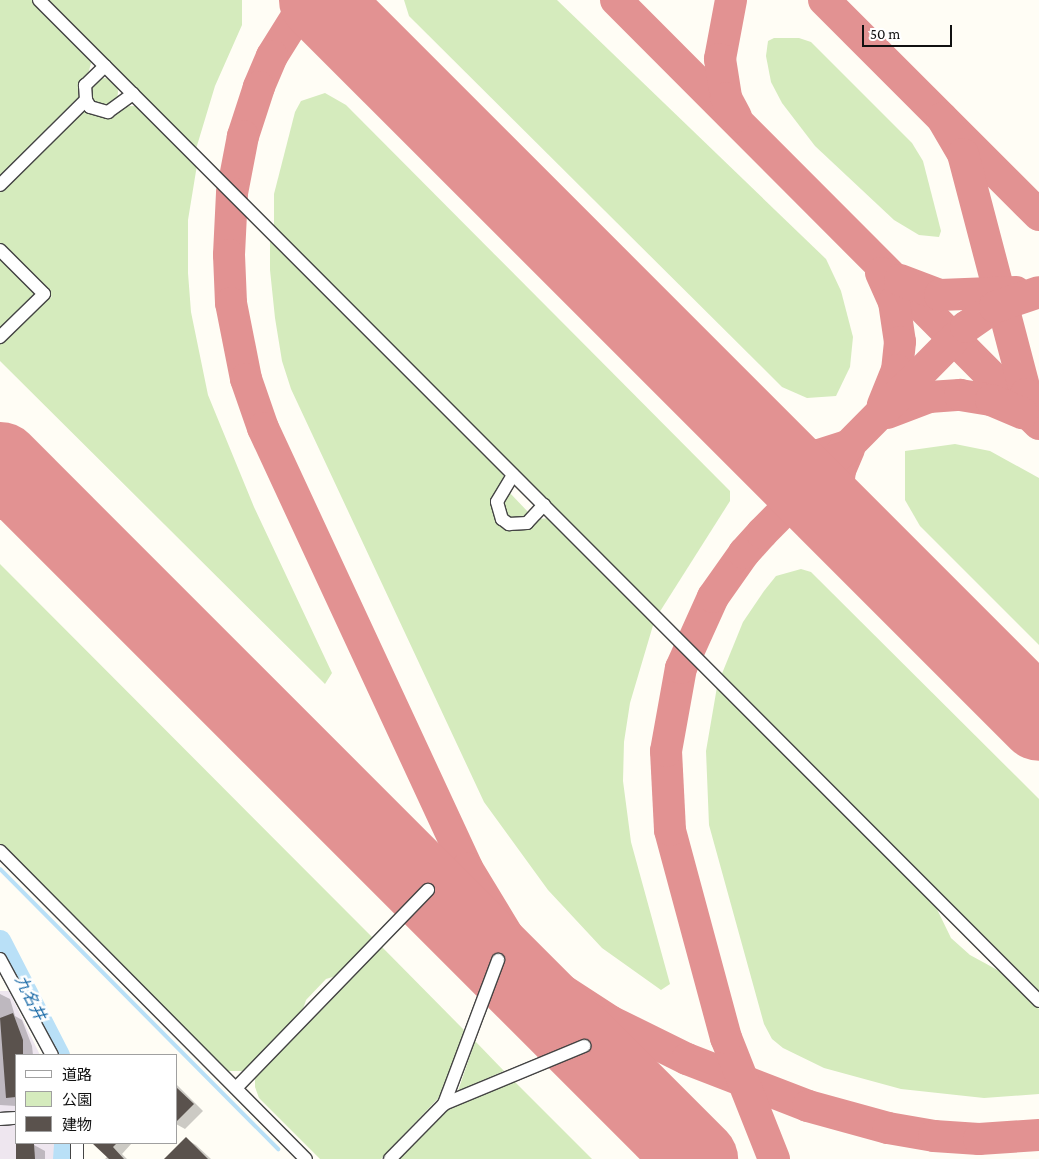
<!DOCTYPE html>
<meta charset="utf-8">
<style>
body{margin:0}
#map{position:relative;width:1039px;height:1159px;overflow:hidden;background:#fffdf5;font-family:"Crimson Pro","Noto Sans JP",serif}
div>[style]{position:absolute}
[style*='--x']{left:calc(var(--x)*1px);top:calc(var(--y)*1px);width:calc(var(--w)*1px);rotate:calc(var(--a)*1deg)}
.industrial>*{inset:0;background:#eee6ef}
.green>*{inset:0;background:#d5ebbd}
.round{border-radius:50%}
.shadow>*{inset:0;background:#0003}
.stream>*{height:4px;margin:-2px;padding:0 2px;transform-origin:2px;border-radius:2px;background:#b9e0f7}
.river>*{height:21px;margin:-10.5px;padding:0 10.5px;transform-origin:10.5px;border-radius:10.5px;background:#b9e0f7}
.taxiway>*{height:32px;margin:-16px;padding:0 16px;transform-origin:16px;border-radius:16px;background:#e29292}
.runway>*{height:81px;margin:-40.5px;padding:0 40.5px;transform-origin:40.5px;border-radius:40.5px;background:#e29292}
.building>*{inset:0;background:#5a524d}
.roads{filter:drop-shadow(1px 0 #444) drop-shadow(-1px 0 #444) drop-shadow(0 1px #444) drop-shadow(0 -1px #444)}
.minor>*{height:12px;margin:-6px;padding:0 6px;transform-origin:6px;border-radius:6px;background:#fff}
span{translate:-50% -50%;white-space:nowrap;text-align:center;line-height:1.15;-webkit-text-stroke:5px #fff;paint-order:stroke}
.water-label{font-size:16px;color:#1768a6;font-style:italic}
.legend{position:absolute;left:15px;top:1054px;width:162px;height:90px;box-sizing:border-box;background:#fff;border:1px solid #a0a0a0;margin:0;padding:6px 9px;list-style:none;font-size:15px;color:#111}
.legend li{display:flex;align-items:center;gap:10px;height:25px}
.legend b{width:25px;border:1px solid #a0a0a0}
.scale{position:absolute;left:862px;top:25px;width:90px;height:22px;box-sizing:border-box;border:2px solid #111;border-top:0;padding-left:6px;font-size:15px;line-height:18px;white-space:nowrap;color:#111;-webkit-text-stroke:4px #fff;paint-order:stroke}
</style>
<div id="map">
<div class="industrial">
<i style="clip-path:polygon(0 991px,9px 991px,40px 1055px,16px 1055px,16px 1113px,0 1113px)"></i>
<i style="clip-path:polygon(0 1123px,16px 1123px,16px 1143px,60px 1143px,60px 1159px,0 1159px)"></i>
</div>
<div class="green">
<i style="clip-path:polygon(0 0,32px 0,92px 60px,81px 98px,0 179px)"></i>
<i style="clip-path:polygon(47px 0,242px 0,242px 25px,215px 86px,196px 149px)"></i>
<i style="clip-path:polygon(404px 0,557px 0,826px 259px,841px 291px,853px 337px,850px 367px,836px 396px,807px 398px,782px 387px,409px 16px)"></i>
<i style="clip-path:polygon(774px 38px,799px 38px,811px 42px,912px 143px,923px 161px,941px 231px,939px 237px,919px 235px,894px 220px,815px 146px,782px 103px,771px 82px,766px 56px,768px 41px)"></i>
<i class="round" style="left:90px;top:78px;width:28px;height:28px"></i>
<i style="clip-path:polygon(325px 93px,346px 105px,730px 491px,730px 501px,659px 613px,274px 228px,274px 194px,295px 112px,301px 101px)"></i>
<i style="clip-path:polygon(136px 106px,197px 165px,188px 220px,188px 273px,191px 312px,208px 395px,254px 507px,332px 673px,325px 684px,0 361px,0 341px,41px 301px,52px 297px,0 245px,0 190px,83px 107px)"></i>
<i style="clip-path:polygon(270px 238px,503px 473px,504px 479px,492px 505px,500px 524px,511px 530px,521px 530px,539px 519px,549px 518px,654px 622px,630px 703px,624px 742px,623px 781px,631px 842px,670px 984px,661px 990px,602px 948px,548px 890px,484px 802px,291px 389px,282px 361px,275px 318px,270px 270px)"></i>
<i style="clip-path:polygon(0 255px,37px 292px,37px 297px,0 334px)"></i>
<i style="clip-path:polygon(955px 444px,990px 451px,1039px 478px,1039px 645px,920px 526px,905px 500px,905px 451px)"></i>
<i style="clip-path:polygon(508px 491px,530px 514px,524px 519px,509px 520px,501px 507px)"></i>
<i style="clip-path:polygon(0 564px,375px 940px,339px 975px,326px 979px,306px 1000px,302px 1012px,243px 1071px,227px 1071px,0 844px)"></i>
<i style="clip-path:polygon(801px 569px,811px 572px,1039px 799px,1039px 994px,721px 676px,743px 622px,764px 591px,776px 576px)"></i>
<i style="clip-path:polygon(717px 687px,933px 901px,951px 938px,970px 955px,1003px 973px,1039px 1009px,1039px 1094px,984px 1098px,901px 1089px,824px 1068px,783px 1048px,772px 1039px,764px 1024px,709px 825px,706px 751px)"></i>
<i style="clip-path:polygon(380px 945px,464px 1030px,446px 1090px,381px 1159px,320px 1159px,259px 1098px,255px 1087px,255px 1073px)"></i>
<i style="clip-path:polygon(475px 1041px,504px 1071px,458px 1091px)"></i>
<i style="clip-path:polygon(515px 1082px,592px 1159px,399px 1159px,451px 1107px)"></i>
</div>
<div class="shadow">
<i style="clip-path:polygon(0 994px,10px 999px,15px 1016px,22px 1020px,32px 1046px,33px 1055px,16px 1055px,16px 1106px,0 1105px)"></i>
<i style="clip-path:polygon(176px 1084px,203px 1111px,185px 1129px,176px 1124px)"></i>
<i style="clip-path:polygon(186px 1139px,196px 1145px,211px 1159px,166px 1159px)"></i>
<i style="clip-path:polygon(94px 1143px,132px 1143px,122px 1154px,127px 1159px,105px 1159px,108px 1156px)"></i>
<i style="clip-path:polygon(17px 1145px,34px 1145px,45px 1151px,45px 1159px,17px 1159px)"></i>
</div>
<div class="stream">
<i style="--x:0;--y:869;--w:395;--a:45.2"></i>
</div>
<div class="river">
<i style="--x:0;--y:940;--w:129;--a:62.8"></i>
<i style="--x:63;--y:1159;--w:16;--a:-86"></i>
</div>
<div class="taxiway">
<i style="--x:307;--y:0;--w:66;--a:122"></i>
<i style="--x:272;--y:56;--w:34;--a:113"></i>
<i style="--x:259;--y:87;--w:52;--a:108.1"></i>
<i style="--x:243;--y:136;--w:58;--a:100.9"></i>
<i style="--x:232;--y:193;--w:62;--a:92.8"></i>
<i style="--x:229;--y:255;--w:48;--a:87.6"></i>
<i style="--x:231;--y:303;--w:77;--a:78.8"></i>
<i style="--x:246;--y:379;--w:52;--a:70.9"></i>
<i style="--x:263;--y:428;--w:485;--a:65.1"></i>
<i style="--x:467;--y:868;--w:116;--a:58.8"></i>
<i style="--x:527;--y:967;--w:162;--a:50.5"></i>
<i style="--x:335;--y:0;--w:76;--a:53.6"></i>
<i style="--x:616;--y:0;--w:599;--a:45.07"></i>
<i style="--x:731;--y:0;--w:60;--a:100.6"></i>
<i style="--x:720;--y:59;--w:39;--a:81"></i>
<i style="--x:726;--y:98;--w:21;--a:62"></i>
<i style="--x:824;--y:0;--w:304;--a:45"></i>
<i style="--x:942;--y:118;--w:42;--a:59.7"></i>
<i style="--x:963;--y:154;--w:248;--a:75.3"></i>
<i style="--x:1026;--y:394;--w:23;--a:67"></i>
<i style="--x:881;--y:273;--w:32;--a:66"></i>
<i style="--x:894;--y:302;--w:40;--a:81.5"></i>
<i style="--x:900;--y:342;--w:28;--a:96"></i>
<i style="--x:897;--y:370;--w:38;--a:112"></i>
<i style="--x:900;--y:280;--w:43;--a:20.6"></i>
<i style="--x:940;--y:295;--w:76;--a:-2.3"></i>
<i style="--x:887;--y:413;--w:45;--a:-20.9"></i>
<i style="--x:929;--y:397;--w:31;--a:-4"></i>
<i style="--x:960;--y:395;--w:31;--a:9"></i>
<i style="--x:991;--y:400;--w:34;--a:23"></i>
<i style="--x:751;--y:432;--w:28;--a:35"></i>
<i style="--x:774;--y:448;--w:18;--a:22"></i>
<i style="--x:791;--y:455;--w:28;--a:0"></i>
<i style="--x:819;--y:455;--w:32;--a:-18"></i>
<i style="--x:849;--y:449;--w:23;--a:113"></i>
<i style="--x:840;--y:470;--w:26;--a:97"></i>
<i style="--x:837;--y:496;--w:23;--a:72"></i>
<i style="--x:844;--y:518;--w:25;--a:56"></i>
<i style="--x:400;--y:862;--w:141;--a:39.8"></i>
<i style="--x:550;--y:982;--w:72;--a:33"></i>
<i style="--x:610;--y:1021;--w:86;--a:26.3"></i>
<i style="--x:687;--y:1059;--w:130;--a:21.2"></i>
<i style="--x:808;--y:1106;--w:83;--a:15.4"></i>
<i style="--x:888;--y:1128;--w:47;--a:9.9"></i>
<i style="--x:934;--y:1136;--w:45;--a:3.8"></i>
<i style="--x:979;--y:1139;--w:60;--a:-3.8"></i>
<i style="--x:774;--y:1159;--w:130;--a:-111.6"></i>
<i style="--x:726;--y:1038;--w:215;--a:-105.1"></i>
<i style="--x:670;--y:830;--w:79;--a:-92.9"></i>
<i style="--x:666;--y:751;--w:84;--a:-79.8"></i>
<i style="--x:681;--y:668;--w:78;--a:-65.7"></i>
<i style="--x:713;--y:597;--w:54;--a:-54.8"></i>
<i style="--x:744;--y:553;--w:27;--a:-48"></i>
<i style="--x:762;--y:533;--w:290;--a:-45.3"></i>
<i style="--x:966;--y:327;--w:35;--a:-35"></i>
<i style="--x:995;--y:307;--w:46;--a:-18.8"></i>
</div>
<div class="runway">
<i style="--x:319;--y:0;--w:1018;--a:45"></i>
<i style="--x:0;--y:462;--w:986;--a:45"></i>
</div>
<div class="building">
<i style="clip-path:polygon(13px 1013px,23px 1040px,23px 1055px,16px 1055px,16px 1097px,6px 1098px,0 1018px)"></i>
<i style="clip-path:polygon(176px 1087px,194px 1104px,176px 1122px)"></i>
<i style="clip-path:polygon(186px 1137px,208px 1159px,164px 1159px)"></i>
<i style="clip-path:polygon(92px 1143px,117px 1143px,113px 1147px,124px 1159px,109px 1159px)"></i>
<i style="clip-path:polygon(16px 1144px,34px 1144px,35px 1159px,16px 1159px)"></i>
</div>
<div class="roads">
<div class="minor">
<i style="--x:39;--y:0;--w:1415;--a:45.03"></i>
<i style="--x:105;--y:66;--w:28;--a:136"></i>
<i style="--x:85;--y:85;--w:15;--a:86"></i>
<i style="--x:86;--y:100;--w:8;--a:60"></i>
<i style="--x:90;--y:107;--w:19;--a:16"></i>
<i style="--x:108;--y:112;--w:31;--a:-36"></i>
<i style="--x:0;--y:185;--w:121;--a:-44.7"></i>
<i style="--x:0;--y:250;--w:62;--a:45"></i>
<i style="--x:44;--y:294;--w:62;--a:135.7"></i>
<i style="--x:513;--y:475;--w:31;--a:121"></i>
<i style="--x:497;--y:502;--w:18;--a:74"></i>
<i style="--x:502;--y:519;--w:9;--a:36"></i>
<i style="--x:509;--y:524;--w:18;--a:-3"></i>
<i style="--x:527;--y:523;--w:25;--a:-47"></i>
<i style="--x:0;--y:851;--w:434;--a:45.2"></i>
<i style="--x:0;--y:959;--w:109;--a:61.6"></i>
<i style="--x:236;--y:1088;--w:276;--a:-45.9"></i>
<i style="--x:444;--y:1104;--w:152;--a:-22.5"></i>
<i style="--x:0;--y:1119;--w:16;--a:-4"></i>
<i style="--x:77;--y:1159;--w:16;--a:-90"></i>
<i style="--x:390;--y:1159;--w:77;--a:-45.5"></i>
<i style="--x:444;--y:1104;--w:154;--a:-69.4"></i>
</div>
</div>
<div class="water-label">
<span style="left:30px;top:998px;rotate:63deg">九名井</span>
</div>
<ul class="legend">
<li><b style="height:6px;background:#fff"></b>道路</li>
<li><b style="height:14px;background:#d5ebbd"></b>公園</li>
<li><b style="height:14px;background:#5a524d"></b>建物</li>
</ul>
<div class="scale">50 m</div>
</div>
